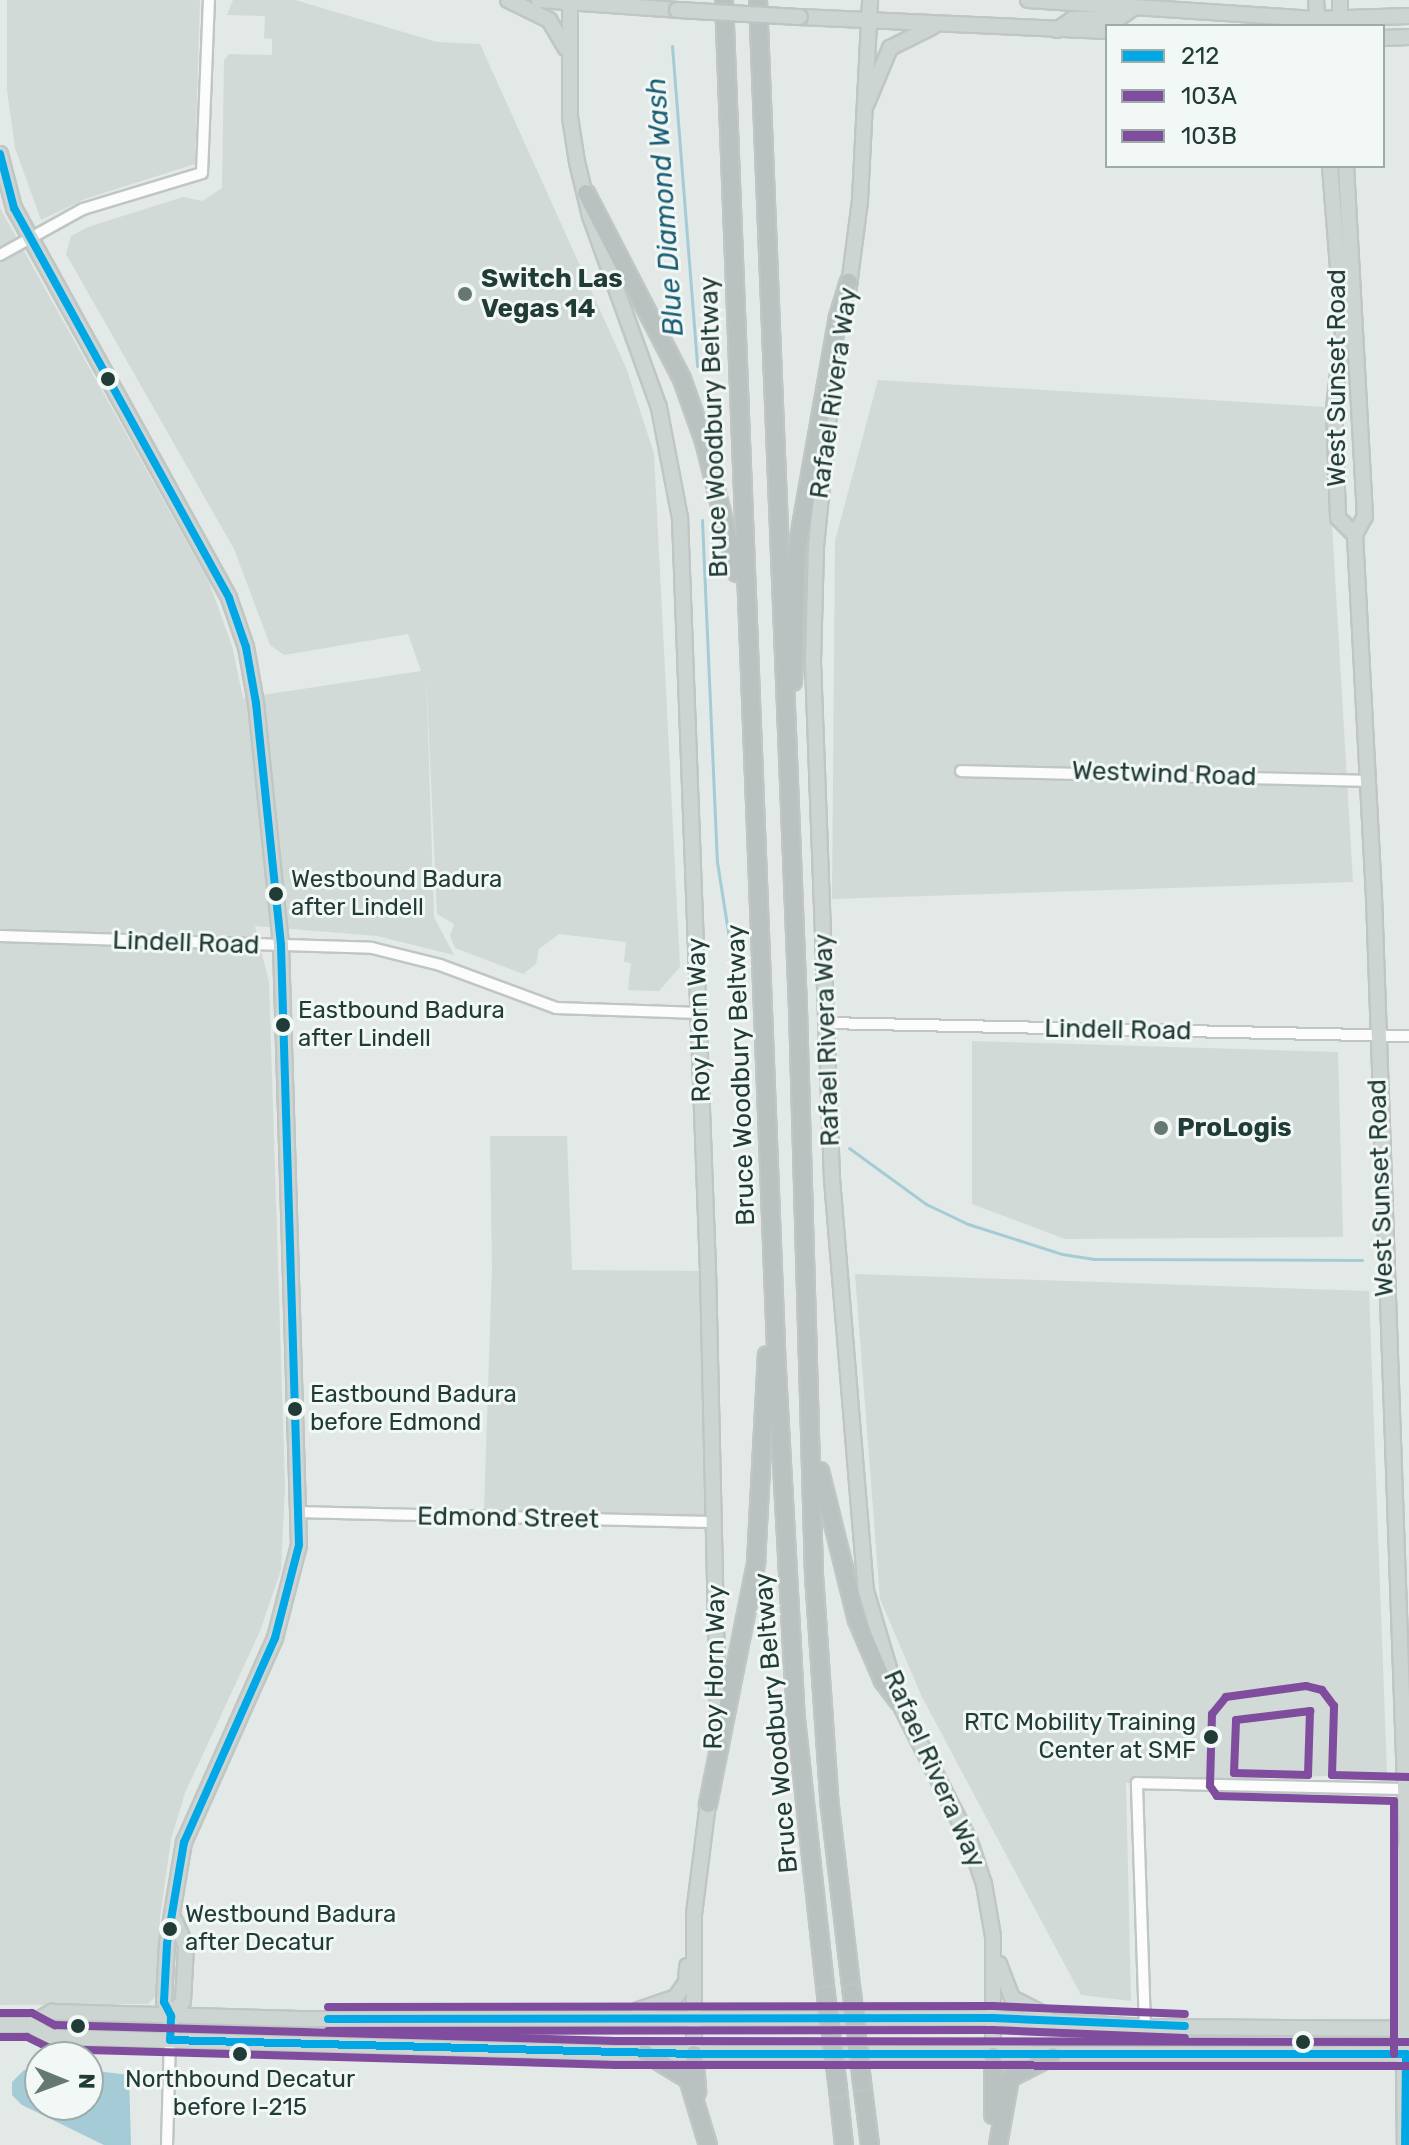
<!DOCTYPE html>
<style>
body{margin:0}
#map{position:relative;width:1409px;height:2145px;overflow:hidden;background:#e3e9e6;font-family:Rubik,sans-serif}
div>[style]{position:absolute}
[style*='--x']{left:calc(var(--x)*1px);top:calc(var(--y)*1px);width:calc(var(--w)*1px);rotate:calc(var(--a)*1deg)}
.built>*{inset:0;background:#d1dad6}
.water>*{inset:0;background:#a4cbd6}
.stream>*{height:3px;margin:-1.5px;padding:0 1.5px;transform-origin:1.5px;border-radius:1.5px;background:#a4cbd6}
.roads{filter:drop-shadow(2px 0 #c0c6c4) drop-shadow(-2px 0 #c0c6c4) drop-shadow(0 2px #c0c6c4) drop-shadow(0 -2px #c0c6c4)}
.minor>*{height:10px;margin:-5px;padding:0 5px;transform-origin:5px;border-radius:5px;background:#fbfcfb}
.major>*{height:14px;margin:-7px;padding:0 7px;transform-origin:7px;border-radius:7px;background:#cdd5d3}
.highway>*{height:16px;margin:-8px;padding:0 8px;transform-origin:8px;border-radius:8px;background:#b9c2c0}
.bridges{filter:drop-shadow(2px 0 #bcc5c3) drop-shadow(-2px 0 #bcc5c3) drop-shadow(0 2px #bcc5c3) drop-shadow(0 -2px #bcc5c3)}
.major-bridge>*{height:14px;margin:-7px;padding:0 7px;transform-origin:7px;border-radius:7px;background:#cdd5d3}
.highway-bridge>*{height:16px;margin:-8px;padding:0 8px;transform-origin:8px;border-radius:8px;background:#b9c2c0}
.bus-1>*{height:8px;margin:-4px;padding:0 4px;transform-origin:4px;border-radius:4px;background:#02a7e6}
.bus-2>*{height:8px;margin:-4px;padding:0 4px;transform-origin:4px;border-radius:4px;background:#804c9e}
.bus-3>*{height:8px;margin:-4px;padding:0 4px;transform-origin:4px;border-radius:4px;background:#804c9e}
.dots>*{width:22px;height:22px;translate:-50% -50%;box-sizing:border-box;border:4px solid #f1f8f5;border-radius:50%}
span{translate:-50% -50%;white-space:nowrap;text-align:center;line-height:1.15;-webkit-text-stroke:6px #f1f8f5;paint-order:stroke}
.bus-label{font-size:24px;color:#213b37}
.left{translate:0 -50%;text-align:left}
.right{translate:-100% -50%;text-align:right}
.poi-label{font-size:26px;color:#213b37;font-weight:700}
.street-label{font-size:26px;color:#213b37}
.water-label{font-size:28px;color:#1d5e75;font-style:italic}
.legend{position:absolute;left:1105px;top:24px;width:280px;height:144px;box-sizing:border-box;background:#f1f8f5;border:2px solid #9eaca9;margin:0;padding:10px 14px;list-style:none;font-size:24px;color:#213b37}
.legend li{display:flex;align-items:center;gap:16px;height:40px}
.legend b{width:40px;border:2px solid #9eaca9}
.north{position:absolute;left:24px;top:2041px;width:80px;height:80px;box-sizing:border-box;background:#f1f8f5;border:2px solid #9eaca9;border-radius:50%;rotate:91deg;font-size:22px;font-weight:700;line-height:32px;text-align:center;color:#213b37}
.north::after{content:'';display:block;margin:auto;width:28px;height:36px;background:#657874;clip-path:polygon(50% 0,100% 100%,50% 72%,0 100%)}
</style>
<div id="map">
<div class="built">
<i style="clip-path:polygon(7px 0,200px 0,195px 164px,85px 199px,41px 220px,15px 148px,7px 90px)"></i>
<i style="clip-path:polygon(233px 0,295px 0,437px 42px,480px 44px,627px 370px,654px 454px,680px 967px,659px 991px,628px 990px,631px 963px,624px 962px,626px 942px,559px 934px,539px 949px,536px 964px,523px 974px,455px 948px,450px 936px,454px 924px,437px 914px,426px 672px,434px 917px,454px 955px,377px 936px,255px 926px,269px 982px,285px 1486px,281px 1570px,260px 1631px,185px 1793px,171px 1839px,160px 1917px,157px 1995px,148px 2004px,0 2005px,0 208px,209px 582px,232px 646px,243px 698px,421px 671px,408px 634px,284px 655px,270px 645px,234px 549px,66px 254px,71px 236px,88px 227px,183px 197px,202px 201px,222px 188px,224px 60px,229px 54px,272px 55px,272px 39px,264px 38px,265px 16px,227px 15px)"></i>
<i style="clip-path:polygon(878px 380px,1325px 407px,1353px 882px,832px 899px,835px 541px)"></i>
<i style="clip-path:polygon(972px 1041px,1338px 1052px,1343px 1237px,1065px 1239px,972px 1204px)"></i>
<i style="clip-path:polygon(490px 1136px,567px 1136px,572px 1270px,708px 1271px,715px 1522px,484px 1510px,492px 1269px)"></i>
<i style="clip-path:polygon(855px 1274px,1369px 1291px,1387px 1774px,1126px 1783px,1131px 2001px,1081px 1995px,922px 1697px,880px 1599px)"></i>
</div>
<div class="water">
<i style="clip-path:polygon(40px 2069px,40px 2105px,88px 2105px,88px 2070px,129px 2075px,131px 2145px,104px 2145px,22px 2105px,12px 2095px,12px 2082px,24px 2070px)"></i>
</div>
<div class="stream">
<i style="--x:672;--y:46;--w:321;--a:85.5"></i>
<i style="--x:702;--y:520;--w:342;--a:87.5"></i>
<i style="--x:717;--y:862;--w:89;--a:81"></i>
<i style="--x:849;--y:1148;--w:95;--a:36"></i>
<i style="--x:926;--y:1204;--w:47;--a:25.5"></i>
<i style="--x:968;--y:1224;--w:99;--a:17.7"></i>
<i style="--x:1062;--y:1254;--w:31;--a:9"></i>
<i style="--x:1093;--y:1259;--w:269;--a:0.2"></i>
</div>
<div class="roads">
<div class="minor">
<i style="--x:0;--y:255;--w:95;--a:-29"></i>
<i style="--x:83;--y:209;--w:124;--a:-16.8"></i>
<i style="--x:202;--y:173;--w:173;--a:-87.7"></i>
<i style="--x:961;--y:771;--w:407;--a:1.4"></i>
<i style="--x:0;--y:936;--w:372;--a:1.8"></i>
<i style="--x:372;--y:948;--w:70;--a:14"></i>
<i style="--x:440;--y:965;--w:124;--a:20.3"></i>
<i style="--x:556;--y:1008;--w:143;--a:2"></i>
<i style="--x:826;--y:1023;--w:583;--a:1.28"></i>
<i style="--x:300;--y:1512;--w:415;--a:1.4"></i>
<i style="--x:1145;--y:2027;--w:244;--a:-91.9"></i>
<i style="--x:1137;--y:1783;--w:272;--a:1.3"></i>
<i style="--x:167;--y:2145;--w:105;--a:-88.4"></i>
</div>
<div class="major">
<i style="--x:508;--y:0;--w:46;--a:26"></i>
<i style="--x:549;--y:20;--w:33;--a:59"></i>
<i style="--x:539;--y:0;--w:138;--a:4.1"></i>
<i style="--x:570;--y:0;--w:117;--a:90"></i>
<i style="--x:570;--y:117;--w:46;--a:81.2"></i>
<i style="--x:577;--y:162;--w:56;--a:76.5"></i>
<i style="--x:590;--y:216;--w:204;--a:70.2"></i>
<i style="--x:659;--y:408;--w:112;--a:79.2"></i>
<i style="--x:680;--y:518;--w:754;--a:87.87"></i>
<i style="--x:708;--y:1271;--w:452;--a:88.7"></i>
<i style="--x:1028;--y:0;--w:289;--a:3.8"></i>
<i style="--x:1316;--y:19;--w:93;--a:-1.8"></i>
<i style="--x:1316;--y:0;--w:26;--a:86"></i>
<i style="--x:800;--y:17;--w:307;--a:2.6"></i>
<i style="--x:1340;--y:26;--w:26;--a:-90"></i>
<i style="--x:1057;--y:30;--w:19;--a:-35"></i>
<i style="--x:1073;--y:19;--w:46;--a:-1.2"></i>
<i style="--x:1119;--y:18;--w:16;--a:-35"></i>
<i style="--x:1383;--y:38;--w:26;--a:-2"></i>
<i style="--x:867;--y:103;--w:60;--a:-67.3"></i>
<i style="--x:890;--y:48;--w:47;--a:-26.6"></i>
<i style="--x:0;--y:154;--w:56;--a:75.5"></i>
<i style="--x:14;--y:208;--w:445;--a:61.1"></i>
<i style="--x:229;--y:598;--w:52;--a:70.9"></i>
<i style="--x:246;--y:647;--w:57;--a:79.9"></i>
<i style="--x:256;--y:703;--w:244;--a:84.1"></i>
<i style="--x:281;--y:946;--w:599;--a:88.28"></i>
<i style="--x:299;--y:1545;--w:96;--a:104.5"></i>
<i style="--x:275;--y:1638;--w:223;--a:114"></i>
<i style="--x:184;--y:1842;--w:103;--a:99.5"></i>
<i style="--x:167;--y:1944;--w:58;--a:93"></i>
<i style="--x:164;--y:2002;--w:16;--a:63"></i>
<i style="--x:171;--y:2016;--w:24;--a:92"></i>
<i style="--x:1330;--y:166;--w:167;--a:85.5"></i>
<i style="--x:1343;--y:332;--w:76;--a:96.8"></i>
<i style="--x:1334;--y:407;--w:111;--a:87.9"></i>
<i style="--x:1338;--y:518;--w:24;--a:45"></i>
<i style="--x:1346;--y:166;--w:351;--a:86.9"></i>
<i style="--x:1365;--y:516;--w:21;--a:118"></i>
<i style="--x:1355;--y:535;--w:362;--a:87"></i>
<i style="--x:1374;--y:897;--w:944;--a:88"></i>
<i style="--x:1407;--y:1840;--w:32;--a:99"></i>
<i style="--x:1402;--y:1872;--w:273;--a:89.4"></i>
<i style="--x:848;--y:293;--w:94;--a:-82.6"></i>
<i style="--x:860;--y:200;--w:200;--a:-87.1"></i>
<i style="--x:830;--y:404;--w:143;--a:95.6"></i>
<i style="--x:816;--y:546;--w:117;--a:91.5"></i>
<i style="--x:813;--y:663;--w:516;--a:87.89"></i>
<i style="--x:832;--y:1179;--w:413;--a:85.3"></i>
<i style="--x:866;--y:1591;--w:116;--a:73.4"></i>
<i style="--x:899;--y:1702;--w:157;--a:63.1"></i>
<i style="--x:970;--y:1842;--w:44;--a:71.6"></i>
<i style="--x:984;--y:1884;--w:53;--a:80.2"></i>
<i style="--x:993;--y:1936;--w:120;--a:90"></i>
<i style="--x:999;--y:1964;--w:36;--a:69"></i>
<i style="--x:1012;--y:1998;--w:38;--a:27"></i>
<i style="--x:638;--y:2010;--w:40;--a:-18.9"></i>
<i style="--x:676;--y:1997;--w:18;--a:-56"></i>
<i style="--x:686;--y:1982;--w:16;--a:-86"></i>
<i style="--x:171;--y:2016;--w:19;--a:-51"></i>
<i style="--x:183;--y:2001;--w:55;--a:-86.9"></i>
<i style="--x:186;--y:1946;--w:27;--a:-114"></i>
<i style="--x:0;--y:2025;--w:30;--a:0"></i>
<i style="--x:30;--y:2025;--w:25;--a:29"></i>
<i style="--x:52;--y:2037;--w:564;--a:1.62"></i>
<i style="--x:616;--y:2053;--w:793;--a:0.07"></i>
<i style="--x:30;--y:2025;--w:26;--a:-31"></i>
<i style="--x:52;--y:2012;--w:256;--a:1.6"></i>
<i style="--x:308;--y:2019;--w:685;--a:-0.08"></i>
<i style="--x:993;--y:2018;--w:152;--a:3.4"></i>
<i style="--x:1145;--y:2027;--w:264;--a:0.4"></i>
<i style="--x:694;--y:2054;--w:140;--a:-90"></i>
<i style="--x:694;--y:1914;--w:120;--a:-82.8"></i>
</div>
<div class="highway">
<i style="--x:724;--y:0;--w:1372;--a:87.79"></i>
<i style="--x:777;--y:1371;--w:349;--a:86.9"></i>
<i style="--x:796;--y:1719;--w:278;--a:83.8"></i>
<i style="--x:758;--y:0;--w:1010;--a:87.73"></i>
<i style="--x:798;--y:1009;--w:566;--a:88.38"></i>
<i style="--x:814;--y:1575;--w:233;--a:86.1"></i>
<i style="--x:830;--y:1807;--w:187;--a:83.3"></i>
<i style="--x:586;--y:193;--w:209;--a:62.7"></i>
<i style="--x:682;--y:379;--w:66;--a:70.5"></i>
<i style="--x:704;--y:441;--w:136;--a:76"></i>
<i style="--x:793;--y:682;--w:133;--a:-88.3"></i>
<i style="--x:797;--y:549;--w:236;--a:-80"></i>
<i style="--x:838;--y:317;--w:37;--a:-73"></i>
<i style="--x:820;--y:1471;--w:154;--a:76.1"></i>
<i style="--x:857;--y:1620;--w:66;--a:66.9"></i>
<i style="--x:883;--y:1681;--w:26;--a:53"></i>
<i style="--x:708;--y:1804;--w:246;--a:-78.7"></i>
<i style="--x:756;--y:1563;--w:208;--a:-87"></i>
<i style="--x:645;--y:2053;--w:50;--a:31.2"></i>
<i style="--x:688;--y:2079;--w:69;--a:73.1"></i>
<i style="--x:694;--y:2054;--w:38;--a:85"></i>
<i style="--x:862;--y:2082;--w:64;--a:82.8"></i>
<i style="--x:838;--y:2089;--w:56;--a:83.9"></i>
<i style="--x:993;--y:2115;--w:59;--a:-90"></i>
<i style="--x:998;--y:2145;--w:68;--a:-79.8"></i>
<i style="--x:1010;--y:2078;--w:48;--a:-27.1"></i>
</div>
</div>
<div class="bridges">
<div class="major-bridge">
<i style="--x:677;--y:10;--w:123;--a:3.3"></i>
</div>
<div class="highway-bridge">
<i style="--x:852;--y:1993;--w:90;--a:83.6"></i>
<i style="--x:826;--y:1995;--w:95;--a:82.7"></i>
</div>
</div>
<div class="bus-1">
<i style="--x:0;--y:154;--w:56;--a:75.5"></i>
<i style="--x:14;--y:208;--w:445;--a:61.1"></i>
<i style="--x:229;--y:598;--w:52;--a:70.9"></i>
<i style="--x:246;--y:647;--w:57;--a:79.9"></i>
<i style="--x:256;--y:703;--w:244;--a:84.1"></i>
<i style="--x:281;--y:946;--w:599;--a:88.28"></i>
<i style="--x:299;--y:1545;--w:96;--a:104.5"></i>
<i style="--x:275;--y:1638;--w:223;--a:114"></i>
<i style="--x:184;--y:1842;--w:103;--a:99.5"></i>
<i style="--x:167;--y:1944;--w:58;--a:93"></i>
<i style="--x:164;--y:2002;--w:16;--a:63"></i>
<i style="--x:171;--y:2016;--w:24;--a:92"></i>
<i style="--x:170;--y:2040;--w:524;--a:1.53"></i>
<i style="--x:694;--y:2054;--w:712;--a:0"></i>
<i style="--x:1406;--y:2054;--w:91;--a:90.6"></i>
<i style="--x:328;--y:2019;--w:665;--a:-0.09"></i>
<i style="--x:993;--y:2018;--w:192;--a:2.4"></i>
</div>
<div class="bus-2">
<i style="--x:1332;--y:1775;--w:69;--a:-88.3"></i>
<i style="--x:1334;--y:1706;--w:20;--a:-127"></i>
<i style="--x:1322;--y:1690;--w:16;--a:-166"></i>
<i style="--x:1306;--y:1686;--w:81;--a:172.2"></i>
<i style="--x:1226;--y:1697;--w:22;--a:129"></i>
<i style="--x:1212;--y:1714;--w:72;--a:91.6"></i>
<i style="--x:1210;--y:1786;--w:12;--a:55"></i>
<i style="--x:1217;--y:1796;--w:177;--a:1.6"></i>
<i style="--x:1394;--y:1801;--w:253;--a:90"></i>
<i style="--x:328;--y:2031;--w:665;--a:-0.09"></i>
<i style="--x:993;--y:2030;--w:192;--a:2.4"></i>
<i style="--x:0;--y:2037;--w:27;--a:0"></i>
<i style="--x:27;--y:2037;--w:28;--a:26"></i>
<i style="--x:52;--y:2049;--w:564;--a:1.62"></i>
<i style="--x:616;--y:2065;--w:793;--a:0.07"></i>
</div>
<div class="bus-3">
<i style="--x:1310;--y:1711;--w:64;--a:91.8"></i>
<i style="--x:1308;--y:1775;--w:74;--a:-178.5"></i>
<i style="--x:1234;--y:1773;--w:53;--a:-87.8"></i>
<i style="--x:1236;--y:1720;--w:75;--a:-6.9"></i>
<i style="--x:1332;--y:1775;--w:77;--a:1.5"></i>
<i style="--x:328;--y:2007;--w:665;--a:-0.09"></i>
<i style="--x:993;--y:2006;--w:192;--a:2.4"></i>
<i style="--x:0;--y:2013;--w:32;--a:0"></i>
<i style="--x:32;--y:2013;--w:26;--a:28"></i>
<i style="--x:55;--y:2025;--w:561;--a:1.63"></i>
<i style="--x:616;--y:2041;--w:793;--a:0.07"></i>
</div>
<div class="dots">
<i style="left:465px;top:294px;background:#657874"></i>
<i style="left:108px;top:379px;background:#213b37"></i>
<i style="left:276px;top:894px;background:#213b37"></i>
<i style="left:283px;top:1025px;background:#213b37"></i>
<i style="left:1161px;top:1128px;background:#657874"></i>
<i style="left:295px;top:1409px;background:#213b37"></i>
<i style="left:1211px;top:1737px;background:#213b37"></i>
<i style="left:170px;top:1929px;background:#213b37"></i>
<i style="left:78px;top:2026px;background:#213b37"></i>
<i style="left:1303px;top:2042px;background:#213b37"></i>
<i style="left:240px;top:2054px;background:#213b37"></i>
</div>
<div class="bus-label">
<span class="left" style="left:291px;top:894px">Westbound Badura<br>after Lindell</span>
<span class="left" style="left:298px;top:1025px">Eastbound Badura<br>after Lindell</span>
<span class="left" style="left:310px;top:1409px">Eastbound Badura<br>before Edmond</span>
<span class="right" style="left:1196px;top:1737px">RTC Mobility Training<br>Center at SMF</span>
<span class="left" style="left:185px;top:1929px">Westbound Badura<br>after Decatur</span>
<span style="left:240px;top:2094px">Northbound Decatur<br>before I-215</span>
</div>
<div class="poi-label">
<span class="left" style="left:481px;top:294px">Switch Las<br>Vegas 14</span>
<span class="left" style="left:1177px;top:1128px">ProLogis</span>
</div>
<div class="street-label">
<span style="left:1337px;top:378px;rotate:-90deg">West Sunset Road</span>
<span style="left:834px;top:393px;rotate:-82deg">Rafael Rivera Way</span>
<span style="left:714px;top:427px;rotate:-92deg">Bruce Woodbury Beltway</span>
<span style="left:1164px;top:774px;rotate:2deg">Westwind Road</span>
<span style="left:186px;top:943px;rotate:2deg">Lindell Road</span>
<span style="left:699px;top:1020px;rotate:-92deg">Roy Horn Way</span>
<span style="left:1118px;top:1030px;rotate:1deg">Lindell Road</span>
<span style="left:827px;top:1040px;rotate:-92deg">Rafael Rivera Way</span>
<span style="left:741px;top:1075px;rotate:-92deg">Bruce Woodbury Beltway</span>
<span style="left:1381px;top:1188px;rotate:-92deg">West Sunset Road</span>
<span style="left:508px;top:1518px;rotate:1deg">Edmond Street</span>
<span style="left:715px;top:1667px;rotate:-89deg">Roy Horn Way</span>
<span style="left:776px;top:1723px;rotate:-95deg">Bruce Woodbury Beltway</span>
<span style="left:934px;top:1769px;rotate:66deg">Rafael Rivera Way</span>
</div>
<div class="water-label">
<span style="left:665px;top:207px;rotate:-94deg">Blue Diamond Wash</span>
</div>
<ul class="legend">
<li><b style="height:10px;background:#02a7e6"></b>212</li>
<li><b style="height:10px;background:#804c9e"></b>103A</li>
<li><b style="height:10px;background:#804c9e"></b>103B</li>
</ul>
<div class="north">N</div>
</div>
